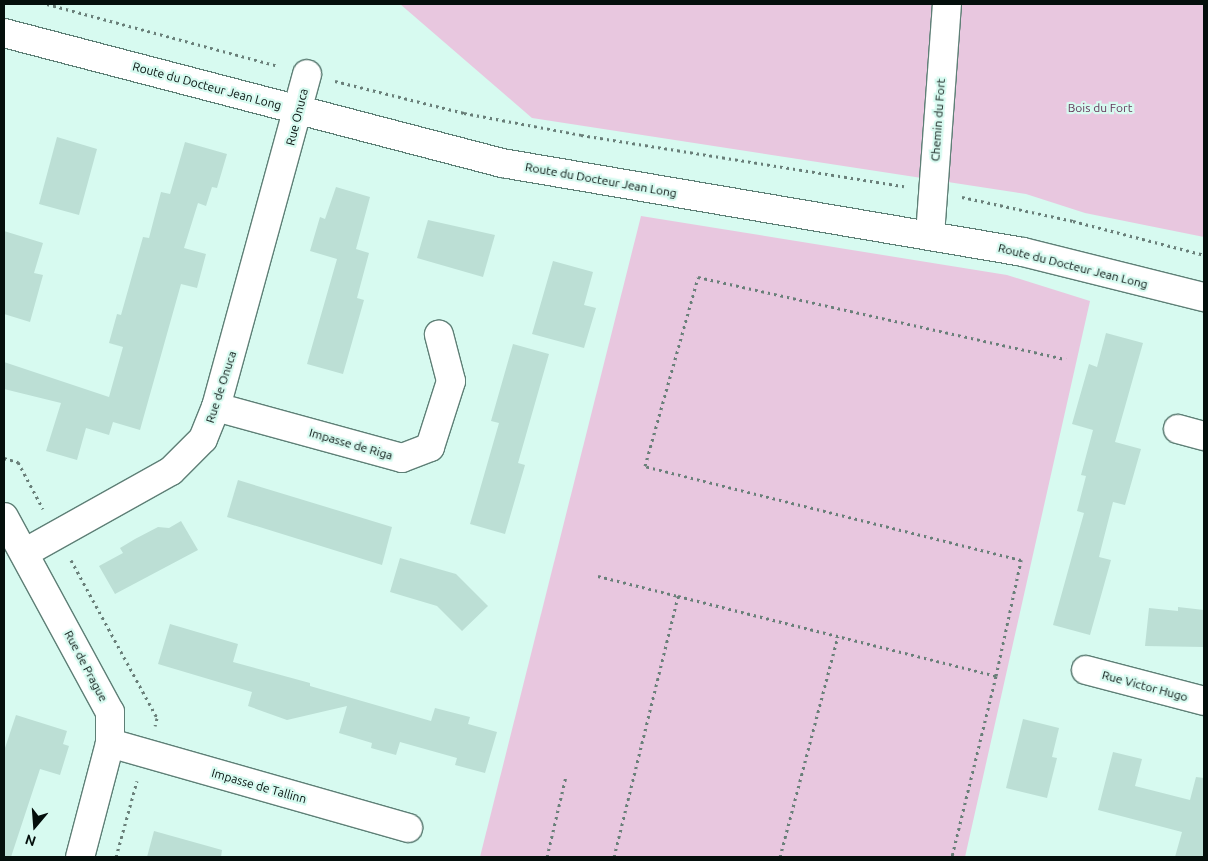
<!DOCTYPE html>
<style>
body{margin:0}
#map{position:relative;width:1208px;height:861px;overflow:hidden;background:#d7faf0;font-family:Ubuntu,sans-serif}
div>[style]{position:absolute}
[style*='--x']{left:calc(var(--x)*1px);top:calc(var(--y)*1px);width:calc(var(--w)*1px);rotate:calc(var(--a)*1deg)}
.green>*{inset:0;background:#e8c7df}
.building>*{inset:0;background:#bcdfd5}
.path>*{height:3px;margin-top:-1.5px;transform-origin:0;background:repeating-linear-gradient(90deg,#697f79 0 2.5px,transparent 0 6.5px)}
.roads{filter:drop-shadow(1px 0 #5e7f76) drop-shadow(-1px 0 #5e7f76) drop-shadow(0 1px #5e7f76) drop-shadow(0 -1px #5e7f76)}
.minor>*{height:28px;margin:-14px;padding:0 14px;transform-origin:14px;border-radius:14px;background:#fff}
span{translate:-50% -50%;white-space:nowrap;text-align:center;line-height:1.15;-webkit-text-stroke:4.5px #d7faf0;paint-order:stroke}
.street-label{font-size:12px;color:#040f0c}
.park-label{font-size:12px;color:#633759}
.frame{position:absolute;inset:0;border:5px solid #040f0c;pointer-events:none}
.north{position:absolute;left:10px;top:801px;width:50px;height:50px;-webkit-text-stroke:4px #d7faf0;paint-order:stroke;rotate:198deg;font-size:14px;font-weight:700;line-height:20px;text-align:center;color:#040f0c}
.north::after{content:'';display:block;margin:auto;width:18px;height:22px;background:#040f0c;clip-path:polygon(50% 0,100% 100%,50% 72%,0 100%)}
</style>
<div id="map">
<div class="green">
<i style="clip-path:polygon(400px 4px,1204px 4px,1204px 237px,1085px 213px,1026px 194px,532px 118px)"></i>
<i style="clip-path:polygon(641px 216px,1007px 275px,1090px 301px,965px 857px,480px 857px)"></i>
</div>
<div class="building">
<i style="clip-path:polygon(57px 137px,97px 149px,79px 215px,39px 204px)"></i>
<i style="clip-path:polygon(185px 142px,227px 154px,217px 188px,212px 187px,206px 206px,198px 203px,184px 248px,206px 254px,197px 288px,181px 284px,140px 430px,113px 422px,109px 435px,86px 428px,77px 460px,46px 451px,61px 403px,4px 389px,4px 362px,109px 397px,123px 347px,109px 343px,117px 314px,121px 315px,143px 237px,149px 238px,161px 192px,170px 194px)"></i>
<i style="clip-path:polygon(336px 187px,370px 197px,356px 249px,369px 253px,357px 298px,364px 300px,343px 374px,307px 364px,337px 259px,310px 251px,320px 217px,325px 219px)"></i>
<i style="clip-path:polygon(428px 220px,495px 235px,483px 277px,417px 258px)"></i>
<i style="clip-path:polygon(4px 231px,43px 243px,34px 273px,43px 275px,30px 322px,4px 314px)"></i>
<i style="clip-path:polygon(553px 261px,593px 272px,584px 305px,596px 308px,584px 348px,532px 334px)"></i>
<i style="clip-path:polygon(1106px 333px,1143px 343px,1115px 442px,1141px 449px,1125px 505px,1113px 502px,1099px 557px,1111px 560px,1090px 635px,1053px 625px,1084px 513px,1077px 511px,1086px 476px,1081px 475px,1093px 430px,1072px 424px,1089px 364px,1097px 367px)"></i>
<i style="clip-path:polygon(513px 344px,549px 354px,518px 463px,525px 465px,505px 534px,470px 524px,499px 423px,491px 421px)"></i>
<i style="clip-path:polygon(238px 480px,392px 527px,382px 565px,227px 517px)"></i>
<i style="clip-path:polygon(181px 521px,198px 550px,115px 594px,99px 566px,123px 553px,120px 548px,135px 539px,158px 527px,169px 528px)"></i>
<i style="clip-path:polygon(400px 558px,456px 574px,488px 606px,462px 631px,437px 606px,390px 592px)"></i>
<i style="clip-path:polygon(1178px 607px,1204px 610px,1204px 647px,1145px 646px,1149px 608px,1178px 611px)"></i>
<i style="clip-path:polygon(170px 624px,238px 644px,233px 662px,310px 683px,310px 686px,431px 721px,435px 708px,470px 717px,468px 724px,497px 732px,485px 773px,455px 765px,457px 758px,400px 742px,396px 755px,371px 748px,372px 743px,339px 733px,347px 706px,287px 720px,248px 706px,252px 692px,158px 664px)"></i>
<i style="clip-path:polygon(16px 715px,67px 731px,63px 744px,69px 746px,60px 775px,40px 769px,11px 857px,4px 857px,4px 751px)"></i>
<i style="clip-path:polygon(1023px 719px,1059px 728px,1052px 757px,1057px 758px,1047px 798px,1006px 788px)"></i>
<i style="clip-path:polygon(1113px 752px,1142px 759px,1135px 786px,1190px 800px,1196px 777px,1204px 778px,1204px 857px,1175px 857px,1182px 832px,1098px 810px)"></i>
<i style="clip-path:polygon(154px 831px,222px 850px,221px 857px,147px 857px)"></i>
</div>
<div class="path">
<i style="--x:47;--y:4;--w:239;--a:15"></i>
<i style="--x:335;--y:81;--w:133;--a:13.9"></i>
<i style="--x:464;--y:113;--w:119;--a:10.6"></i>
<i style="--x:581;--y:135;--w:327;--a:9"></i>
<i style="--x:962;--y:197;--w:114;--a:12.2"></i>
<i style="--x:1073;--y:221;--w:135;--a:14.5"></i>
<i style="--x:4;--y:458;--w:15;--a:16"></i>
<i style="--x:18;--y:462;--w:53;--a:62"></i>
<i style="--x:71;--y:560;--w:180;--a:61.4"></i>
<i style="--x:157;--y:718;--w:8;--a:104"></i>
<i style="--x:598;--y:576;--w:82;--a:14"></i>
<i style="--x:996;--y:676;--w:119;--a:-77.8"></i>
<i style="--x:1021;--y:560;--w:388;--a:-166"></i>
<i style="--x:645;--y:466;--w:196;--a:-74.3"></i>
<i style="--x:698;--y:277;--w:377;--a:12.6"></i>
<i style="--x:116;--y:857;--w:79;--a:-74.6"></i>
<i style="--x:547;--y:857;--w:83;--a:-76.8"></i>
<i style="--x:614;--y:857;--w:269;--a:-76.2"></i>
<i style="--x:678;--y:596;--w:328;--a:14.1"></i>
<i style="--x:996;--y:676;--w:186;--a:103.7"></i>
<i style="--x:780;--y:857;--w:228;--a:-75.3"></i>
</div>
<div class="roads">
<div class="minor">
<i style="--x:4;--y:33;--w:515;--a:14.63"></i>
<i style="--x:502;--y:163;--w:529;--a:9.69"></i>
<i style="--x:1023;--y:252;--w:187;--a:14"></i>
<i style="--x:930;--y:235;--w:232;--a:-85.8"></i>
<i style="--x:216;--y:407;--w:193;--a:15.3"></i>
<i style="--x:402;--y:458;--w:30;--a:-21"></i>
<i style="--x:430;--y:447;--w:69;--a:-72.3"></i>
<i style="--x:451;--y:381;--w:48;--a:-104.6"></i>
<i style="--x:1178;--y:429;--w:27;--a:15"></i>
<i style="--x:4;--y:517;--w:222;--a:61.5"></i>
<i style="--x:110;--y:712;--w:31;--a:90"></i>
<i style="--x:110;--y:743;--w:118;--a:104.7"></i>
<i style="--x:26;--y:552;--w:166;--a:-29.2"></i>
<i style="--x:171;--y:471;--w:45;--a:-45"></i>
<i style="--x:203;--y:439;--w:35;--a:-68"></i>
<i style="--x:216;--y:407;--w:345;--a:-74.7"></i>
<i style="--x:1086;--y:670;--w:122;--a:14.7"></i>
<i style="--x:110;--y:743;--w:310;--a:15.9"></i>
</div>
</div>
<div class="street-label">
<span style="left:207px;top:86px;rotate:15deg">Route du Docteur Jean Long</span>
<span style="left:297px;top:117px;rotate:-76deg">Rue Onuca</span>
<span style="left:938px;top:120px;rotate:-86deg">Chemin du Fort</span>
<span style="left:601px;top:180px;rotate:10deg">Route du Docteur Jean Long</span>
<span style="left:1073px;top:266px;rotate:14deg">Route du Docteur Jean Long</span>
<span style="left:221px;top:387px;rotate:-72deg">Rue de Onuca</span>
<span style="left:351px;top:444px;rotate:16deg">Impasse de Riga</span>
<span style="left:86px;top:666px;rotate:62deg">Rue de Prague</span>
<span style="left:1145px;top:686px;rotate:15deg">Rue Victor Hugo</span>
<span style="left:259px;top:786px;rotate:16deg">Impasse de Tallinn</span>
</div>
<div class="park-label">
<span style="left:1100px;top:108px">Bois du Fort</span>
</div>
<div class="frame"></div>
<div class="north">N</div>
</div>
